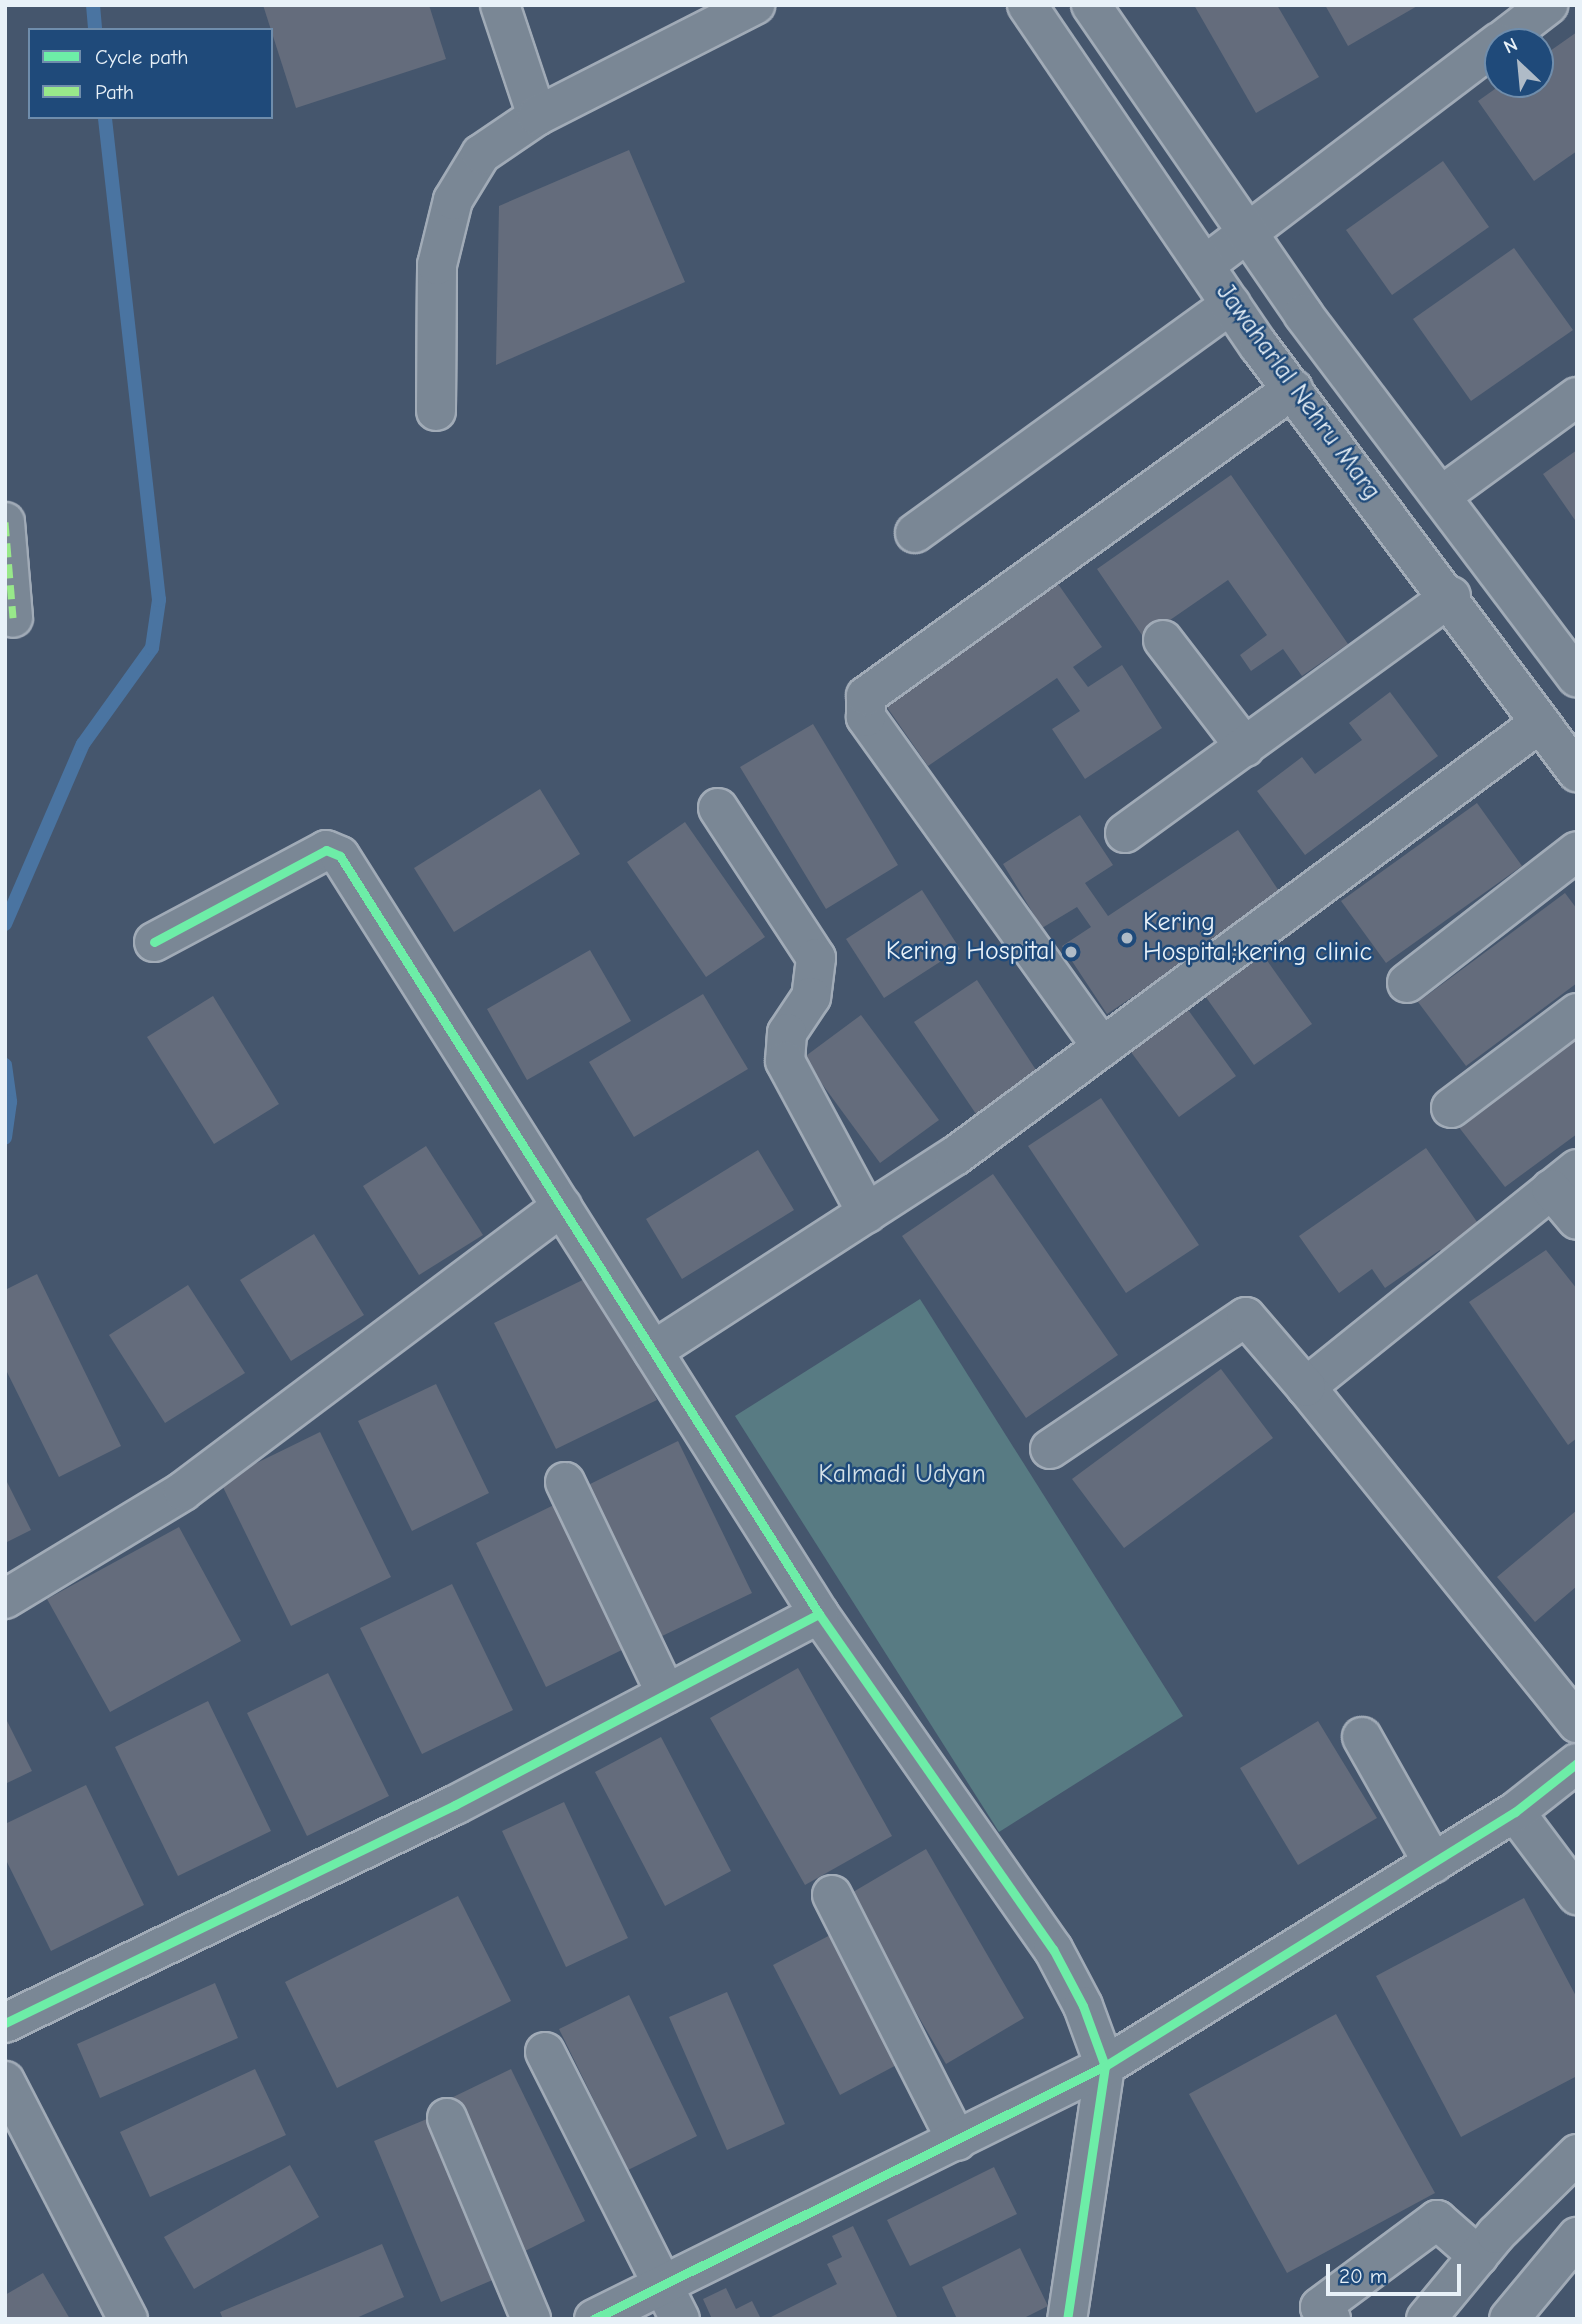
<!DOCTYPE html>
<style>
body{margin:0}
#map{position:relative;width:1582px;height:2324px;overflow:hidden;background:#45566d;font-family:"Comic Neue",sans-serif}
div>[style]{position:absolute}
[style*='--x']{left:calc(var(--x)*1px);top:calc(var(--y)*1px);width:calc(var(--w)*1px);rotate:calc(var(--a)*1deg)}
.green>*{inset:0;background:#587b83}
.stream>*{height:14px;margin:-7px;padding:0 7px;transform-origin:7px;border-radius:7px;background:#4a74a1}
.building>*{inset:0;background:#646c7c}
.roads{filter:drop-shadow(2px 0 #a1abb7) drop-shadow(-2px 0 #a1abb7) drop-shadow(0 2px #a1abb7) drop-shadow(0 -2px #a1abb7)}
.minor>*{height:38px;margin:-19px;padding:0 19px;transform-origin:19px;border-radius:19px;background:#7a8795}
.major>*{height:38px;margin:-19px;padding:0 19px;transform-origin:19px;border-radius:19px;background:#7a8795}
.highway>*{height:38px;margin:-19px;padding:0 19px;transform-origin:19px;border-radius:19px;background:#7a8795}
.quiet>*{height:7px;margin-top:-3.5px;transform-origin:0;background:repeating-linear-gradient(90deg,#98e88a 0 14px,transparent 0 21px)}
.cycleway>*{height:9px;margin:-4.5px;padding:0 4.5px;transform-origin:4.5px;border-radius:4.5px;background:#6deda7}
.dots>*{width:19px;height:19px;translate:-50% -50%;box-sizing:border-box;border:4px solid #1f4a7a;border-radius:50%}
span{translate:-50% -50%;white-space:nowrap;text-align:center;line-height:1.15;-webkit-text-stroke:5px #1f4a7a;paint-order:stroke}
.street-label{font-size:26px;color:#e8f1f8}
.poi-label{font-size:26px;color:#e8f1f8}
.left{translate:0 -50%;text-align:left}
.right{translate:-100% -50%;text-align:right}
.park-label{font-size:26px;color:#d3e0e7}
.frame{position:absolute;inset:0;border:7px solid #e8f1f8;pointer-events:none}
.legend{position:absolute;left:28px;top:28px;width:245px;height:91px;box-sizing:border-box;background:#1f4a7a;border:2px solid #6f8dac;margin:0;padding:9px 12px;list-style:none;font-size:21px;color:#e8f1f8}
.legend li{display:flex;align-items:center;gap:14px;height:35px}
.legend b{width:35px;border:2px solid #6f8dac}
.north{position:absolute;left:1484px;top:28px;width:70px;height:70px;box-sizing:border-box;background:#1f4a7a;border:2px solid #6f8dac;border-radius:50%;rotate:334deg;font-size:19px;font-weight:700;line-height:28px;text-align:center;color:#e8f1f8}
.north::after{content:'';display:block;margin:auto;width:24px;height:32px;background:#afbbc7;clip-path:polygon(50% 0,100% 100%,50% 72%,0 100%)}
.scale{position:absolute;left:1326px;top:2264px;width:135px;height:32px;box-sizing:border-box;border:4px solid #e8f1f8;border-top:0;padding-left:9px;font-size:21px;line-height:24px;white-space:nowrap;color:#e8f1f8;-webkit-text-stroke:5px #1f4a7a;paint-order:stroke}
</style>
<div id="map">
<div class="green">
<i style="clip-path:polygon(920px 1299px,1183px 1716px,999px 1832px,735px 1416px)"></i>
</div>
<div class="stream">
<i style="--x:93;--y:5;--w:25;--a:85"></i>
<i style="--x:5;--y:924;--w:196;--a:-66.6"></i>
<i style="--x:83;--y:744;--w:118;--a:-54.3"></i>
<i style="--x:152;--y:648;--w:49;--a:-81.7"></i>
<i style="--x:159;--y:600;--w:486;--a:-96.4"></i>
<i style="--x:5;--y:1065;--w:37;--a:82"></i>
<i style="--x:10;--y:1102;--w:36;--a:98"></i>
</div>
<div class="building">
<i style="clip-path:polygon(263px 5px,429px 5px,446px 59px,296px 108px)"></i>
<i style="clip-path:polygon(1194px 5px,1277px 5px,1319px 77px,1256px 113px)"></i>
<i style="clip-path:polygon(1325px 5px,1419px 5px,1348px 46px)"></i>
<i style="clip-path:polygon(1577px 32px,1577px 151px,1534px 181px,1478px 101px,1502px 84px,1540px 84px,1540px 58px)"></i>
<i style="clip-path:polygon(629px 150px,685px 282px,496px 365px,499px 206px)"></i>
<i style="clip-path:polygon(1443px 161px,1489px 227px,1392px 295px,1346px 230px)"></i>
<i style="clip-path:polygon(1514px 248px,1573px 330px,1471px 401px,1413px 319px)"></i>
<i style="clip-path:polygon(1577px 450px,1577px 523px,1543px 474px)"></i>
<i style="clip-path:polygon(1231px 475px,1348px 644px,1302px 676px,1283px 649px,1251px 671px,1240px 655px,1267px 635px,1228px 580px,1144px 638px,1097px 569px)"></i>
<i style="clip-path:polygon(1056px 581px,1102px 647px,1073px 667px,1088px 687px,1122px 665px,1162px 728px,1085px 779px,1052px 729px,1080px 711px,1057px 678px,928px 766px,882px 700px)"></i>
<i style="clip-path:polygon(1390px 692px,1438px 756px,1305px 855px,1257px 791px,1302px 757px,1315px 774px,1362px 740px,1349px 723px)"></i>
<i style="clip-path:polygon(813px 724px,898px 865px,826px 909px,740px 767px)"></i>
<i style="clip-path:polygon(540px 789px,580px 854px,454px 932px,414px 868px)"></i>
<i style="clip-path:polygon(1477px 803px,1522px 866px,1386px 963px,1341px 901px)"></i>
<i style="clip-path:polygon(1080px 815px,1113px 865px,1085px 883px,1108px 916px,1238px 830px,1283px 897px,1107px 1014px,1062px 946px,1091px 927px,1077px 907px,1042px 928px,1003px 864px)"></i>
<i style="clip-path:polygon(685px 822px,765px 937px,706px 977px,627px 862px)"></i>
<i style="clip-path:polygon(922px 890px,960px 949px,884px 998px,846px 939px)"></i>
<i style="clip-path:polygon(1565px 893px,1577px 909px,1577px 983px,1466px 1066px,1418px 1002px)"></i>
<i style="clip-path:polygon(590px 950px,631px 1021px,527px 1080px,487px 1009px)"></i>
<i style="clip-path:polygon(1261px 952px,1312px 1024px,1254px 1065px,1203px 993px)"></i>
<i style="clip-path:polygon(977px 980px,1038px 1073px,976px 1114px,914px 1022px)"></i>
<i style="clip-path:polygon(703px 994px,748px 1069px,634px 1137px,589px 1062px)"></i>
<i style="clip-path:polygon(213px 996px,279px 1104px,214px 1144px,147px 1037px)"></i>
<i style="clip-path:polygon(1186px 1007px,1236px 1076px,1179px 1117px,1128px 1048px)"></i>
<i style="clip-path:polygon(861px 1015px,939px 1120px,880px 1163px,803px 1058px)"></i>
<i style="clip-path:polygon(1577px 1038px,1577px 1134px,1505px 1187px,1458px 1126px)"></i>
<i style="clip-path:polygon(1101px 1098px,1199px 1245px,1126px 1293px,1028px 1146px)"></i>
<i style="clip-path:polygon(426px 1146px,483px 1235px,419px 1275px,363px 1186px)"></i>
<i style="clip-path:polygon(1426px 1148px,1484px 1232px,1446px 1258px,1440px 1250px,1385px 1288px,1372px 1269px,1339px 1293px,1299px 1236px)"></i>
<i style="clip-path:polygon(758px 1150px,794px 1210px,682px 1279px,646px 1219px)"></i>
<i style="clip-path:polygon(993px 1174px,1118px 1355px,1026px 1418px,902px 1236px)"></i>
<i style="clip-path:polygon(314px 1234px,364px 1315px,291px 1361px,240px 1280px)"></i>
<i style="clip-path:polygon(1546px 1250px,1577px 1289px,1577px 1438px,1568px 1445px,1469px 1302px)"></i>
<i style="clip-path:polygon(37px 1274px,121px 1446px,59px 1477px,5px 1368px,5px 1290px)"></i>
<i style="clip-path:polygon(595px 1274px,657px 1400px,556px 1449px,494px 1323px)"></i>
<i style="clip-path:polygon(188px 1285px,245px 1373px,165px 1423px,109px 1335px)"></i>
<i style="clip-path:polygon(1221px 1369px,1273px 1438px,1124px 1548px,1072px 1479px)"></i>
<i style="clip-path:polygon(436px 1384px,489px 1493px,412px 1531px,358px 1421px)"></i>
<i style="clip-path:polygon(320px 1432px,391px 1577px,291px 1626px,220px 1481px)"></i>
<i style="clip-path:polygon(678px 1441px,752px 1593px,660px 1637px,586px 1486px)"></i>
<i style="clip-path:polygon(5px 1478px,31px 1530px,5px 1543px)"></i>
<i style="clip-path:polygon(560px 1502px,630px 1646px,546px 1687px,476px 1543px)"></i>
<i style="clip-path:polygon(1577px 1510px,1577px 1586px,1535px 1622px,1497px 1577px)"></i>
<i style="clip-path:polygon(179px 1527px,241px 1641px,110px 1712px,47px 1599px)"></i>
<i style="clip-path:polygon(452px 1584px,513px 1710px,422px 1754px,360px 1628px)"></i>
<i style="clip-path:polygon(798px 1668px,892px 1836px,805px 1885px,710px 1718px)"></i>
<i style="clip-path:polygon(328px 1673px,389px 1796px,307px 1836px,247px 1713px)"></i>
<i style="clip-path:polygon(208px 1701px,271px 1831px,178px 1876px,115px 1747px)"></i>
<i style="clip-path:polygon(5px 1717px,32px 1771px,5px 1784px)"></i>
<i style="clip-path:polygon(1318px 1721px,1377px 1818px,1298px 1865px,1240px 1768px)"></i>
<i style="clip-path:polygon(661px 1737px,731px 1871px,665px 1906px,595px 1772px)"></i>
<i style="clip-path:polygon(86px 1785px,144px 1905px,51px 1951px,5px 1858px,5px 1824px)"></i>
<i style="clip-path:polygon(564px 1802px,628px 1938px,566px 1967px,502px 1831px)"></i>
<i style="clip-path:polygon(926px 1849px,1024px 2018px,946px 2064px,848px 1895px)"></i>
<i style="clip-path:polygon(458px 1896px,511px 2001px,337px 2088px,285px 1982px)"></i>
<i style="clip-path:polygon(1524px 1898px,1577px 1998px,1577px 2076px,1461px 2137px,1376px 1976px)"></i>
<i style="clip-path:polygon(836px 1932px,904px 2061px,840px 2095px,773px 1965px)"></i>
<i style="clip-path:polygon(215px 1983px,238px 2038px,100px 2098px,77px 2044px)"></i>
<i style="clip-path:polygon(727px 1992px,785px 2124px,727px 2150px,669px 2017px)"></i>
<i style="clip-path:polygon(629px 1995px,697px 2136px,628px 2170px,559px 2029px)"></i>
<i style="clip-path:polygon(1336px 2014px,1435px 2193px,1287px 2273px,1189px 2094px)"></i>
<i style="clip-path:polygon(255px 2069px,286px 2135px,150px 2197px,120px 2132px)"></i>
<i style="clip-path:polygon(511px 2069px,585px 2221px,523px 2252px,449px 2099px)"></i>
<i style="clip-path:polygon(434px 2116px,502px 2276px,441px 2302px,374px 2141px)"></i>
<i style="clip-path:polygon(290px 2165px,319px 2217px,194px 2289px,164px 2237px)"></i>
<i style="clip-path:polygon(994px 2167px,1017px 2214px,910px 2266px,887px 2220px)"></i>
<i style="clip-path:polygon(853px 2226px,898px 2319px,767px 2319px,837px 2284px,827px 2264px,842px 2257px,832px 2236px)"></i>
<i style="clip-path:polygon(382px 2244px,404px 2297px,354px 2319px,223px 2319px,220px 2312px)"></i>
<i style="clip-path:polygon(1020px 2248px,1048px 2306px,1022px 2319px,957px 2319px,942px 2287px)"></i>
<i style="clip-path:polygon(43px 2273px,70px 2319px,5px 2319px,5px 2295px)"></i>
<i style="clip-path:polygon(726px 2288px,736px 2309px,752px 2301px,761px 2319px,712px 2319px,703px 2299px)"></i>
</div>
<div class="roads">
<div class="minor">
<i style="--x:500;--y:5;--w:117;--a:71.6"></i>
<i style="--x:1500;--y:42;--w:61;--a:-37.6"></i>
<i style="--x:1205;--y:265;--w:368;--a:-37.2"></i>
<i style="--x:436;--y:411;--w:146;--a:-89.6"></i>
<i style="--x:437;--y:265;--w:67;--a:-76.2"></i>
<i style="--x:453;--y:200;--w:54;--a:-58.7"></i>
<i style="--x:481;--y:154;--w:68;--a:-34.2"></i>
<i style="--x:537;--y:116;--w:245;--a:-27"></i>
<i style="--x:1441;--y:496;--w:168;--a:-36.1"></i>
<i style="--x:5;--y:522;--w:96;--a:85.2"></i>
<i style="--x:915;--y:533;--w:390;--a:-35.9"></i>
<i style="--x:1163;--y:640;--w:135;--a:52.5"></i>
<i style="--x:718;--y:808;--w:179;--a:56.8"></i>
<i style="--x:816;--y:958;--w:39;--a:97"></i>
<i style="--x:811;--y:997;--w:43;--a:123.7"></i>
<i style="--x:787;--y:1033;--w:28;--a:94"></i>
<i style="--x:785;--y:1061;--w:173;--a:61.7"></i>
<i style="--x:1125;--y:833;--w:403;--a:-36"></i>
<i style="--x:154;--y:942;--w:195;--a:-28.1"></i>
<i style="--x:326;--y:850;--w:15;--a:23"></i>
<i style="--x:340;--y:856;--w:897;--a:57.71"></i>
<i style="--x:819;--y:1614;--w:409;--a:55.1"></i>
<i style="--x:1053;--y:1949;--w:64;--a:62.2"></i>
<i style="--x:1083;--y:2006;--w:64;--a:69.9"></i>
<i style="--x:1105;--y:2066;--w:256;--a:98.5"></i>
<i style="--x:1407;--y:983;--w:215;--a:-37.8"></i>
<i style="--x:1102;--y:1047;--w:406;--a:-125.6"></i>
<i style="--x:866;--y:717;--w:21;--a:-90"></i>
<i style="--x:866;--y:696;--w:526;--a:-35.71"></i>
<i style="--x:1451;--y:1108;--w:158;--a:-37"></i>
<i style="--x:1577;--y:1169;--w:348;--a:141.2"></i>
<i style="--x:1306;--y:1387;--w:432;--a:51.1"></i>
<i style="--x:1551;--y:1189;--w:40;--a:50"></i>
<i style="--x:653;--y:1351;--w:359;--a:-32.9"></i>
<i style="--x:955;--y:1156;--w:728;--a:-36.51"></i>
<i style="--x:1050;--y:1449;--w:236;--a:-34"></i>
<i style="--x:1246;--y:1317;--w:92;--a:49.4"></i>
<i style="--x:565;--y:1482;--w:235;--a:64.5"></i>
<i style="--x:5;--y:1599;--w:208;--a:-31.2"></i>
<i style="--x:183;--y:1491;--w:474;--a:-36.9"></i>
<i style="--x:1362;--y:1737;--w:145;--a:60.6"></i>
<i style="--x:1515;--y:1812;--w:104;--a:53.2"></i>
<i style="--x:832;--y:1895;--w:276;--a:63.1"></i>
<i style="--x:5;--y:2023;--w:500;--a:-25.85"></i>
<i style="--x:455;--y:1805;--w:411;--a:-27.7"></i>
<i style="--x:545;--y:2052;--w:299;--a:63.2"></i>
<i style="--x:5;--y:2081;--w:268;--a:62.7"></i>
<i style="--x:447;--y:2118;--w:218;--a:67.3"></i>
<i style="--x:594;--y:2319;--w:570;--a:-26.34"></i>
<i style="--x:1105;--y:2066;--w:482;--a:-31.8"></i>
<i style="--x:1515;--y:1812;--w:79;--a:-38.3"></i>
<i style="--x:1331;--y:2319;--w:16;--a:-133"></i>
<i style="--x:1320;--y:2307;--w:146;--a:-36.6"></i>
<i style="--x:1437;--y:2220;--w:55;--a:41.3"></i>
</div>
<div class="major">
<i style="--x:1027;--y:5;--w:412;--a:55.8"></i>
<i style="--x:1259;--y:346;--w:532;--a:53.26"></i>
<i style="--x:1091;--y:5;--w:375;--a:55.5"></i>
<i style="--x:1303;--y:314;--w:455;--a:53"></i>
<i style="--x:1426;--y:2319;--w:110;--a:-50.5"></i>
<i style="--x:1496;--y:2234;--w:114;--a:-44.6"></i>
</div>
<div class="highway">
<i style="--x:1509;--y:2319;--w:107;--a:-50.3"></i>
</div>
</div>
<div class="quiet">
<i style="--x:5;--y:522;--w:96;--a:85.2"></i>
</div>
<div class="cycleway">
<i style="--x:154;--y:942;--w:195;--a:-28.1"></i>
<i style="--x:326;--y:850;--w:15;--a:23"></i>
<i style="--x:340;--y:856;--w:897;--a:57.71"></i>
<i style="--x:819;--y:1614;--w:409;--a:55.1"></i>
<i style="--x:1053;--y:1949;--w:64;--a:62.2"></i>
<i style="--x:1083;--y:2006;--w:64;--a:69.9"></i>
<i style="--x:1105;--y:2066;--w:256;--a:98.5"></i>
<i style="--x:5;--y:2023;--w:500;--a:-25.85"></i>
<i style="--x:455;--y:1805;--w:411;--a:-27.7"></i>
<i style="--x:594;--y:2319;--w:570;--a:-26.34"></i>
<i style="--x:1105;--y:2066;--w:482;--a:-31.8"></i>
<i style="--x:1515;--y:1812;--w:79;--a:-38.3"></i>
</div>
<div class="dots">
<i style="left:1127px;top:938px;background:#afbbc7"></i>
<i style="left:1071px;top:952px;background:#afbbc7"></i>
</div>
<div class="street-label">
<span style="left:1298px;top:392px;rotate:54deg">Jawaharlal Nehru Marg</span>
</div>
<div class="poi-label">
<span class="left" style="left:1143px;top:938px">Kering<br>Hospital;kering clinic</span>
<span class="right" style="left:1055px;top:952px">Kering Hospital</span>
</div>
<div class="park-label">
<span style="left:902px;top:1475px">Kalmadi Udyan</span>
</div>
<div class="frame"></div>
<ul class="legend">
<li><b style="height:9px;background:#6deda7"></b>Cycle path</li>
<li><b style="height:9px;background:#98e88a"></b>Path</li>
</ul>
<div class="north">N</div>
<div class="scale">20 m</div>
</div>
